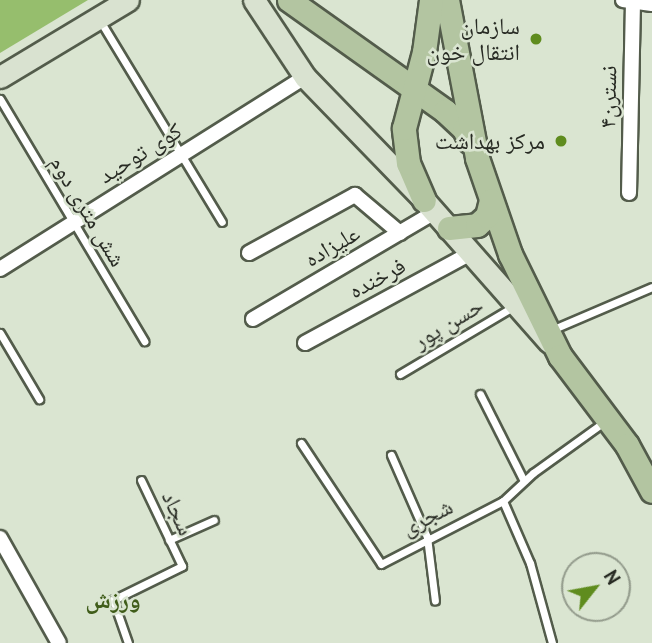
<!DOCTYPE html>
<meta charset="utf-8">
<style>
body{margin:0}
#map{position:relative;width:652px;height:643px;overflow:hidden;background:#dae5d1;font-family:"PT Sans","Noto Naskh Arabic",sans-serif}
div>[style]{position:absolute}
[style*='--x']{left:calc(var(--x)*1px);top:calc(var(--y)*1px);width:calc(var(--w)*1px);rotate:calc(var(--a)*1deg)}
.green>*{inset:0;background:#96be6d}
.roads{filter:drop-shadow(2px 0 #535c4b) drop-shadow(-2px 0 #535c4b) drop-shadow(0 2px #535c4b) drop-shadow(0 -2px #535c4b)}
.lane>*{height:7px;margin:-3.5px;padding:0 3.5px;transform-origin:3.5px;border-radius:3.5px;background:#fff}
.street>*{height:14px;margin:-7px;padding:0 7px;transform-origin:7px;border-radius:7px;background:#fff}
.secondary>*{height:21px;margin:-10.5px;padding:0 10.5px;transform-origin:10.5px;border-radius:10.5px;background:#d9e2d0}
.primary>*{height:23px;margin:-11.5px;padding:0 11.5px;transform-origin:11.5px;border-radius:11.5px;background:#b3c5a1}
.dots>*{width:19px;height:19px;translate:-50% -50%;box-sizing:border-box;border:4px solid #dae5d1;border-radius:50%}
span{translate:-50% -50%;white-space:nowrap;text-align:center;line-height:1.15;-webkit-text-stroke:5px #dae5d1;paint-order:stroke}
.poi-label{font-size:23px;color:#282b24}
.right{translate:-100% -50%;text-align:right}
.street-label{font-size:23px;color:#282b24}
.neighbourhood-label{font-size:24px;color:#405d1a;font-weight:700}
.north{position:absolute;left:561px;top:552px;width:70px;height:70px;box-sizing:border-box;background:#dae5d1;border:2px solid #939b8c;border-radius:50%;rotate:59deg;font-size:19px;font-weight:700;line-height:28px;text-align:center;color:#282b24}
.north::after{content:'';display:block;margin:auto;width:24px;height:32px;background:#5f8c1e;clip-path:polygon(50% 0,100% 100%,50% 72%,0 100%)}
</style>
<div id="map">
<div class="green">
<i style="clip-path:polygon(0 0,88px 0,0 53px)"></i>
</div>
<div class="roads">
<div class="lane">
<i style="--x:99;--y:19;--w:237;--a:58.8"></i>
<i style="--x:0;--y:99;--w:282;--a:59.2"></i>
<i style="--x:549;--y:331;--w:112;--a:-23.1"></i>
<i style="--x:0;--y:333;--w:77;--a:59.4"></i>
<i style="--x:400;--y:374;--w:135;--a:-30.7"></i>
<i style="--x:480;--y:394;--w:97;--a:63.2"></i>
<i style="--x:301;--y:443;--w:145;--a:56.5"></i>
<i style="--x:381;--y:564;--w:137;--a:-27.3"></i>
<i style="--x:503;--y:501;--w:41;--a:-43"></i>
<i style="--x:533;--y:473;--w:87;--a:-35.7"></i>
<i style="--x:391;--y:455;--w:90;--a:66.3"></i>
<i style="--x:427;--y:537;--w:64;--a:82.9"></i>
<i style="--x:503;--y:501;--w:68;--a:66.5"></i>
<i style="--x:530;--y:563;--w:83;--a:74.6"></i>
<i style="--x:169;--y:540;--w:49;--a:-24"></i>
<i style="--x:128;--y:643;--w:46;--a:-109.2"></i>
<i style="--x:113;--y:600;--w:77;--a:-26.2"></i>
<i style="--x:182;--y:566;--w:95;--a:-115.5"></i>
</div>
<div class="street">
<i style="--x:623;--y:0;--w:29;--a:8"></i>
<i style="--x:629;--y:193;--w:191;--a:-88.8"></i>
<i style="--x:249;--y:253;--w:121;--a:-28.7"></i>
<i style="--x:355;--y:195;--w:59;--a:40.2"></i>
<i style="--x:0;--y:269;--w:360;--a:-32.2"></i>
<i style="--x:253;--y:319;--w:211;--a:-30.5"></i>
<i style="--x:305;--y:343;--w:189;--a:-28.5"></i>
<i style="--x:0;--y:538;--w:120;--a:60.7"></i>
</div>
<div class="secondary">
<i style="--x:254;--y:0;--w:92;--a:56.5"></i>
<i style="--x:305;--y:77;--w:171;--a:45.9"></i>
<i style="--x:424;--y:200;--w:189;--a:48.6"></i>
<i style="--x:0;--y:77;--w:149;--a:-31"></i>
</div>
<div class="primary">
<i style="--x:289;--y:0;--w:191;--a:35.4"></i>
<i style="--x:445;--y:111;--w:26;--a:43"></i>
<i style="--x:464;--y:129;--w:14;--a:65"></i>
<i style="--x:447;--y:0;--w:161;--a:79.2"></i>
<i style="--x:477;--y:158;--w:102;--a:71"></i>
<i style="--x:510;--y:254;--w:114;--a:63.9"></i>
<i style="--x:560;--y:356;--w:111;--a:53"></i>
<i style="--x:627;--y:445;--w:52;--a:61.5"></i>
<i style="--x:424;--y:200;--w:40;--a:-113.4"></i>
<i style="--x:408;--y:163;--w:35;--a:-97"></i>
<i style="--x:404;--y:128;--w:79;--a:-75.3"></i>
<i style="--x:424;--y:52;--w:52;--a:-82.3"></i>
<i style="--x:449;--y:228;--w:28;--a:-6"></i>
<i style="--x:477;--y:225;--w:13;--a:-42"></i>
<i style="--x:487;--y:216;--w:16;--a:-76"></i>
</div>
</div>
<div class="dots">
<i style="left:536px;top:39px;background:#5f8c1e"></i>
<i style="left:561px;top:141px;background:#5f8c1e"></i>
</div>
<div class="poi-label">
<span class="right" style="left:520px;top:39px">سازمان<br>انتقال خون</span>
<span class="right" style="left:545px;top:141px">مرکز بهداشت</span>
</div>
<div class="street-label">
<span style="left:608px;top:97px;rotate:-89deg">نسترن۴</span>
<span style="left:140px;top:153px;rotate:-32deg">کوی توحید</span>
<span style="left:88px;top:211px;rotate:59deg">شش متری دوم</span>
<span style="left:332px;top:246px;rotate:-30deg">علیزاده</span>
<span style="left:377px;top:278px;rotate:-28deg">فرخنده</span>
<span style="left:448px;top:323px;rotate:-31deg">حسن پور</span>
<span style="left:178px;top:513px;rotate:65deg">سجاد</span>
<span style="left:427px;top:517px;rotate:-27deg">شجری</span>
</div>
<div class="neighbourhood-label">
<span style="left:113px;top:600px">ورزش</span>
</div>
<div class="north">N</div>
</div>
